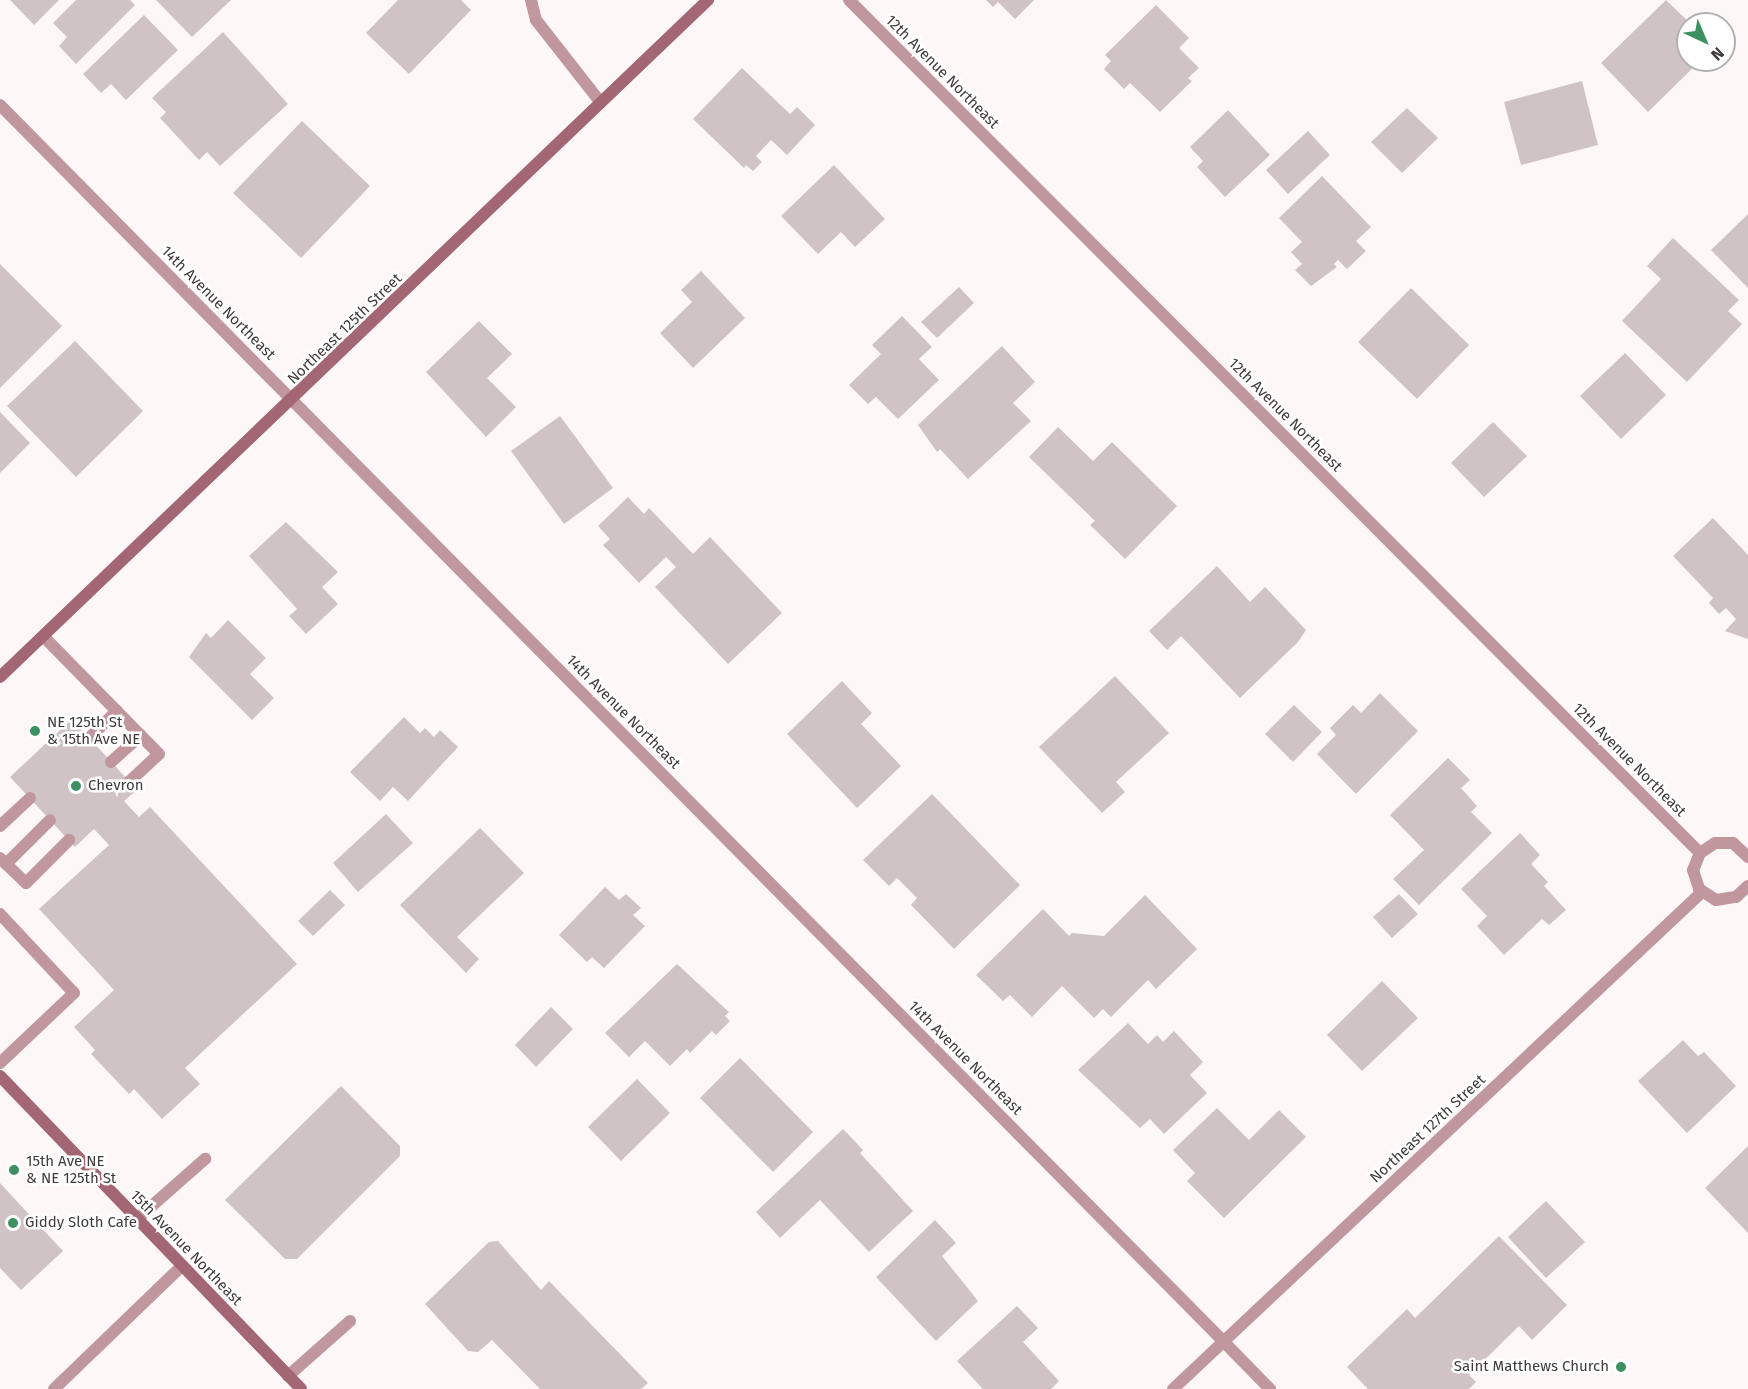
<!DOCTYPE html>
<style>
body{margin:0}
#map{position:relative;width:1748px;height:1389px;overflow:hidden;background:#fef7f8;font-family:"Fira Sans",sans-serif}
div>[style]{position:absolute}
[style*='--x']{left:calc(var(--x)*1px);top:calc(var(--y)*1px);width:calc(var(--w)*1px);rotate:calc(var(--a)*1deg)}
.building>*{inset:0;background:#cfc3c5}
.lane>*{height:12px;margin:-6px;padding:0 6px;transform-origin:6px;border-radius:6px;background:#c1979e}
.street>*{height:12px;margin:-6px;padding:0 6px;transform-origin:6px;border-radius:6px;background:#c1979e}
.secondary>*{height:12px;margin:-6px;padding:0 6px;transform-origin:6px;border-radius:6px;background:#a26773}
.dots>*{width:16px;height:16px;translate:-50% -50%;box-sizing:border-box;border:3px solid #fff;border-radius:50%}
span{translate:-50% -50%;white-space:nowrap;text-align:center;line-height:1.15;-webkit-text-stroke:5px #fff;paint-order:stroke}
.street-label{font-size:15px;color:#3f3b3b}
.poi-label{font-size:15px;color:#3f3b3b}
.left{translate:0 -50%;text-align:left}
.right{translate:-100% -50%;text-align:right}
.north{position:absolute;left:1676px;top:12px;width:60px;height:60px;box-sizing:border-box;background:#fff;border:2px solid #b2b1b1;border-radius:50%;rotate:136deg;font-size:16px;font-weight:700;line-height:24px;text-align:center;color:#3f3b3b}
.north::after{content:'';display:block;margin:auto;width:21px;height:27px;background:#3d9062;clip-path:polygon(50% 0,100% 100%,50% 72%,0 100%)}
</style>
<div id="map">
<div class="building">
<i style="clip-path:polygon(10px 0,59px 0,34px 25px)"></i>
<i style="clip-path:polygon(76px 0,130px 0,135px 5px,76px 64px,59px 46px,67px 37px,53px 23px)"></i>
<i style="clip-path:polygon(156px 0,231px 0,192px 37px)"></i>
<i style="clip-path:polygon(398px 0,461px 0,471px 10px,409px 74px,366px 33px)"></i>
<i style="clip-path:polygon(986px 0,1034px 0,1015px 19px,998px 2px,993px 7px)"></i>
<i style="clip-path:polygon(1666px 0,1691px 24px,1688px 24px,1688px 60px,1701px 60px,1648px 112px,1601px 63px)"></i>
<i style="clip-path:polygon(1156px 5px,1189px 38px,1179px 48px,1199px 68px,1188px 78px,1192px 81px,1160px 112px,1130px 83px,1124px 89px,1104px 69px,1111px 61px,1105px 55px)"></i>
<i style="clip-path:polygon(144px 15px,178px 50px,126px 100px,111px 84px,101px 93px,83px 74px)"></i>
<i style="clip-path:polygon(223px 32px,288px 104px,220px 166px,207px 152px,199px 160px,160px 118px,166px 112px,152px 98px)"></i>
<i style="clip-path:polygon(742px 68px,790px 114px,797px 107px,815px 125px,787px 155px,771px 140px,756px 156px,762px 162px,753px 171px,746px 165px,744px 168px,693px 119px)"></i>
<i style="clip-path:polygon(1582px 81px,1598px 145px,1521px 165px,1504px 102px)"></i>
<i style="clip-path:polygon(1407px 108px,1438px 138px,1402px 173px,1371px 142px)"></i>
<i style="clip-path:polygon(1228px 110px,1270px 155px,1225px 197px,1197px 167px,1203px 161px,1190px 147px)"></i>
<i style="clip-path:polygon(302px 121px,370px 186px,301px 258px,233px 193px)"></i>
<i style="clip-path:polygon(1308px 131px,1330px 155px,1288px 194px,1266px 170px)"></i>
<i style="clip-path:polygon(834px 165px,885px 219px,855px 247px,841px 232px,818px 254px,781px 216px)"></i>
<i style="clip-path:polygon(1322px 176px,1371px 227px,1356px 241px,1366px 251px,1347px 269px,1338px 260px,1334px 264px,1337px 267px,1311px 286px,1295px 270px,1302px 264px,1291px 252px,1302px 242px,1279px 218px)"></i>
<i style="clip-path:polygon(1748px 214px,1748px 288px,1711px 250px)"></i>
<i style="clip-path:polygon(1673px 238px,1739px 300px,1728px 311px,1742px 324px,1687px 382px,1622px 321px,1661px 279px,1647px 266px)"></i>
<i style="clip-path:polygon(0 264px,62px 326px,0 388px)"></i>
<i style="clip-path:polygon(701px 271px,745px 318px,693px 368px,660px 333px,692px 302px,681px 290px)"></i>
<i style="clip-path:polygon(959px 287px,974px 303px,937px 338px,921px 322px)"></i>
<i style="clip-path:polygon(1411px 288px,1469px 345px,1417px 399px,1358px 342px)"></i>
<i style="clip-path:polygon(902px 316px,932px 347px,919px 359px,939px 380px,898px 419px,876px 397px,868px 404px,849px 385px,881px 354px,872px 345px)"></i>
<i style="clip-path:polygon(479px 321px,512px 354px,487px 378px,516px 407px,486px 437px,426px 372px)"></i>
<i style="clip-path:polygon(75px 341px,143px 411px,76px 477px,7px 406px)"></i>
<i style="clip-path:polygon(1002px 346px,1035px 382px,1013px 403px,1031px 421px,968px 479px,940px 449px,937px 452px,918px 425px)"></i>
<i style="clip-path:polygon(1625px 353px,1666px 395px,1621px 439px,1580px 396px)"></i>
<i style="clip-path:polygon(0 412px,30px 443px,0 473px)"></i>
<i style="clip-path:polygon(560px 416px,613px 488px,564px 524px,511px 451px)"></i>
<i style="clip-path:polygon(1493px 422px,1527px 456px,1484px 497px,1451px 463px)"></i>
<i style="clip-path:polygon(1058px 427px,1093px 461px,1112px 442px,1177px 506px,1125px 559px,1090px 525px,1095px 521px,1029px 457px)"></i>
<i style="clip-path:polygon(628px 497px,644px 514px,649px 508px,693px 554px,710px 537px,782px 613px,728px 664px,655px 587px,676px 567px,666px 557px,639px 583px,603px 545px,610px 539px,598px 526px)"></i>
<i style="clip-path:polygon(1713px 518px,1748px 555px,1748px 639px,1725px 631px,1736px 619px,1726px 608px,1719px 614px,1709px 603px,1713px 598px,1673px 556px)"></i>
<i style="clip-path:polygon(286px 522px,338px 572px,322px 587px,338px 604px,306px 634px,289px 616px,297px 609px,249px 556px)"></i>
<i style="clip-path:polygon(1217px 566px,1250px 602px,1265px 587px,1306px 630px,1298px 642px,1240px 698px,1181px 636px,1167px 650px,1149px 631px)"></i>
<i style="clip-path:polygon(228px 620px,266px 658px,250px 674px,274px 698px,252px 720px,189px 657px,206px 633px,211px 638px)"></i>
<i style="clip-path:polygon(1115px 676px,1169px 733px,1116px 782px,1125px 792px,1102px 813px,1039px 747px)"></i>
<i style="clip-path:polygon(842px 681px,872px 713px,861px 724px,901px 766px,857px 808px,787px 734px)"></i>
<i style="clip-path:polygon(1380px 693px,1418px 731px,1356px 794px,1317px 754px,1336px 735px,1330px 728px,1353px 705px,1361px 713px)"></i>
<i style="clip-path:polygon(1294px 705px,1322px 732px,1293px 762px,1265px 734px)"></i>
<i style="clip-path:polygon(404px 717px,420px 733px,425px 728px,434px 737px,440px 730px,458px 747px,408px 801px,393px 787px,380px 801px,350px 772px)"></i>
<i style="clip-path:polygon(72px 719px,137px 790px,124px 801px,139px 817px,150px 807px,297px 964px,185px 1068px,200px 1084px,162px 1119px,134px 1089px,129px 1094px,91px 1054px,95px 1050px,74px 1027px,114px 990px,39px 909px,109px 845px,94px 829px,75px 847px,10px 777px)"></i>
<i style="clip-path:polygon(1448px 758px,1470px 780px,1461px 788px,1477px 806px,1471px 812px,1492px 833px,1419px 905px,1393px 879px,1424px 850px,1390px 815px)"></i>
<i style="clip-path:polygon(932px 794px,1020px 885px,954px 949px,911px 905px,917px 898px,897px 878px,889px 886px,863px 860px)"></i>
<i style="clip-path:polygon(386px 814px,413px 843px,358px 892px,333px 863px)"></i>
<i style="clip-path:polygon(480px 828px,524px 873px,457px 937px,479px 959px,466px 973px,400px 905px)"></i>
<i style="clip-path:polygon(1520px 833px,1540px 855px,1531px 864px,1548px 882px,1544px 886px,1566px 910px,1549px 925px,1542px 919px,1504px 955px,1477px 926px,1487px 916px,1461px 889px)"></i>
<i style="clip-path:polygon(605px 887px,619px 900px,626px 894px,641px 908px,633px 915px,645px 926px,604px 968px,592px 957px,587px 962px,559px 935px)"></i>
<i style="clip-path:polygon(330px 890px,345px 905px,313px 936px,298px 921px)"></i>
<i style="clip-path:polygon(1399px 894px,1418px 914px,1392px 938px,1373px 917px)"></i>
<i style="clip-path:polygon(1145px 895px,1197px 949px,1156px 989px,1148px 980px,1111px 1017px,1103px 1009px,1094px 1018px,1062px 986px,1032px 1017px,1010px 995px,1003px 1001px,976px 975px,1043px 909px,1069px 936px,1072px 933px,1104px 936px)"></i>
<i style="clip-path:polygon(677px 964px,729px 1012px,725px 1016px,730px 1021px,716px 1035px,712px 1031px,690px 1053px,687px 1049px,670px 1066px,645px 1041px,629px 1057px,605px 1033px)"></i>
<i style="clip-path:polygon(1382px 981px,1418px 1018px,1362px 1071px,1327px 1035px)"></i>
<i style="clip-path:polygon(551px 1007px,573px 1029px,536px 1067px,515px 1045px)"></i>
<i style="clip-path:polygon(1128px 1023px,1148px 1044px,1157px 1035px,1163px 1042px,1174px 1031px,1203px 1062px,1190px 1075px,1207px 1093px,1164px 1134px,1150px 1119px,1140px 1128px,1078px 1070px)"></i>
<i style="clip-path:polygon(1683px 1040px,1698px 1056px,1704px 1052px,1736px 1086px,1687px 1133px,1638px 1081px)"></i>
<i style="clip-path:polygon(740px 1058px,813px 1132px,773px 1172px,700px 1098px)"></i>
<i style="clip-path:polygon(637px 1079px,670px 1113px,621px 1161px,588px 1127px)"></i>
<i style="clip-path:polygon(341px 1086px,400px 1146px,400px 1156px,297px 1259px,285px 1259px,225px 1200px)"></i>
<i style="clip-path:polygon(1217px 1108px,1249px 1140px,1279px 1110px,1306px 1137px,1224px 1218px,1187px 1181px,1195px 1173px,1173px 1150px)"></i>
<i style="clip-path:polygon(843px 1129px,863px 1150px,860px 1153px,913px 1211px,869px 1252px,820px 1200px,780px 1238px,756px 1212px)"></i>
<i style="clip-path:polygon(1748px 1146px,1748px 1233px,1705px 1188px)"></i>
<i style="clip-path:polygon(0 1183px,63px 1251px,21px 1290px,0 1268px)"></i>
<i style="clip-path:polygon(1546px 1201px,1585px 1242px,1546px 1278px,1508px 1237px)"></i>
<i style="clip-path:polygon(935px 1220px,956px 1243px,942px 1256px,978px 1301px,936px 1341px,876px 1277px)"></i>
<i style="clip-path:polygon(1499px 1236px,1567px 1305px,1532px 1340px,1519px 1326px,1469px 1375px,1476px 1382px,1469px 1389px,1368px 1389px,1347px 1367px,1407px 1309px,1415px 1318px)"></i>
<i style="clip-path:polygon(498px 1241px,541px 1290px,549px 1281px,648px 1383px,641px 1389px,540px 1389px,492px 1340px,478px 1352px,468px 1351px,425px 1304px,489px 1242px)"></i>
<i style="clip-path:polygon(1017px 1306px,1038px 1328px,1023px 1342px,1059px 1381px,1051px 1389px,983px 1389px,957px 1361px)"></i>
</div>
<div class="lane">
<i style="--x:531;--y:0;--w:21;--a:76"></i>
<i style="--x:536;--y:20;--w:105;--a:51.9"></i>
<i style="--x:43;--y:636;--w:165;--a:45.5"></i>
<i style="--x:159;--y:754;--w:41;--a:137"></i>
<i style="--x:89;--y:738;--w:39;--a:-44"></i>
<i style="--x:111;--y:762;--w:40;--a:-42"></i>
<i style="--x:0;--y:826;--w:41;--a:-43"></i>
<i style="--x:0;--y:858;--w:36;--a:44"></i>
<i style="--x:26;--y:883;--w:61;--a:-45"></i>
<i style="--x:6;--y:864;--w:62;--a:-45"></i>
<i style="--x:0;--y:914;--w:108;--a:46.9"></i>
<i style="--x:74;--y:993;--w:102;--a:136.6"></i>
<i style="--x:137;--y:1219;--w:91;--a:-41.4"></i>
<i style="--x:1224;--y:1342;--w:66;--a:45.6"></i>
<i style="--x:288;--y:1376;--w:83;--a:-41.6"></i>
<i style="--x:54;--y:1389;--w:178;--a:-43.9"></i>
</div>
<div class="street">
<i style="--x:849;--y:0;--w:1205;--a:45.07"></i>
<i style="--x:0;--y:105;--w:1740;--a:45.3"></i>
<i style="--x:1748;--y:857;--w:21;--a:-137"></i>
<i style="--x:1733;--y:843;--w:18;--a:180"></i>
<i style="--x:1715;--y:843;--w:18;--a:146"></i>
<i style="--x:1700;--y:853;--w:18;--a:112"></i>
<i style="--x:1693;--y:870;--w:20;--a:72"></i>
<i style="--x:1699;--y:889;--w:20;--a:33"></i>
<i style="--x:1716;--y:900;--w:20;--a:-9"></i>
<i style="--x:1736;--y:897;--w:16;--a:-43"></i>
<i style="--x:1173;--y:1389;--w:726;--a:-43.21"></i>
</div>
<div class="secondary">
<i style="--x:0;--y:677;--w:980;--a:-43.72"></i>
<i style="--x:0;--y:1076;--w:434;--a:46.1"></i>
</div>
<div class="dots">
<i style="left:35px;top:731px;background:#3d9062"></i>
<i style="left:76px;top:786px;background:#3d9062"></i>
<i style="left:14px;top:1170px;background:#3d9062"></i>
<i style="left:13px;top:1223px;background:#3d9062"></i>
<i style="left:1621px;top:1367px;background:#3d9062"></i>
</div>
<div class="street-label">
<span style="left:942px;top:72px;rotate:45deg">12th Avenue Northeast</span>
<span style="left:218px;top:303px;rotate:45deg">14th Avenue Northeast</span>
<span style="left:345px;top:329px;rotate:-44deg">Northeast 125th Street</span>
<span style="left:1285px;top:415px;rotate:45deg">12th Avenue Northeast</span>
<span style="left:623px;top:712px;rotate:45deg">14th Avenue Northeast</span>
<span style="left:1629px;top:760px;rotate:45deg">12th Avenue Northeast</span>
<span style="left:965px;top:1058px;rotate:45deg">14th Avenue Northeast</span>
<span style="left:1428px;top:1129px;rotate:-43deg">Northeast 127th Street</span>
<span style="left:186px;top:1248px;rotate:46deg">15th Avenue Northeast</span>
</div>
<div class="poi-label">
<span class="left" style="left:47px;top:731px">NE 125th St<br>&amp; 15th Ave NE</span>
<span class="left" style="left:88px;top:786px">Chevron</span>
<span class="left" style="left:26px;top:1170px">15th Ave NE<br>&amp; NE 125th St</span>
<span class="left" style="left:25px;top:1223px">Giddy Sloth Cafe</span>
<span class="right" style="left:1609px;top:1367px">Saint Matthews Church</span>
</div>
<div class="north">N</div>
</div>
